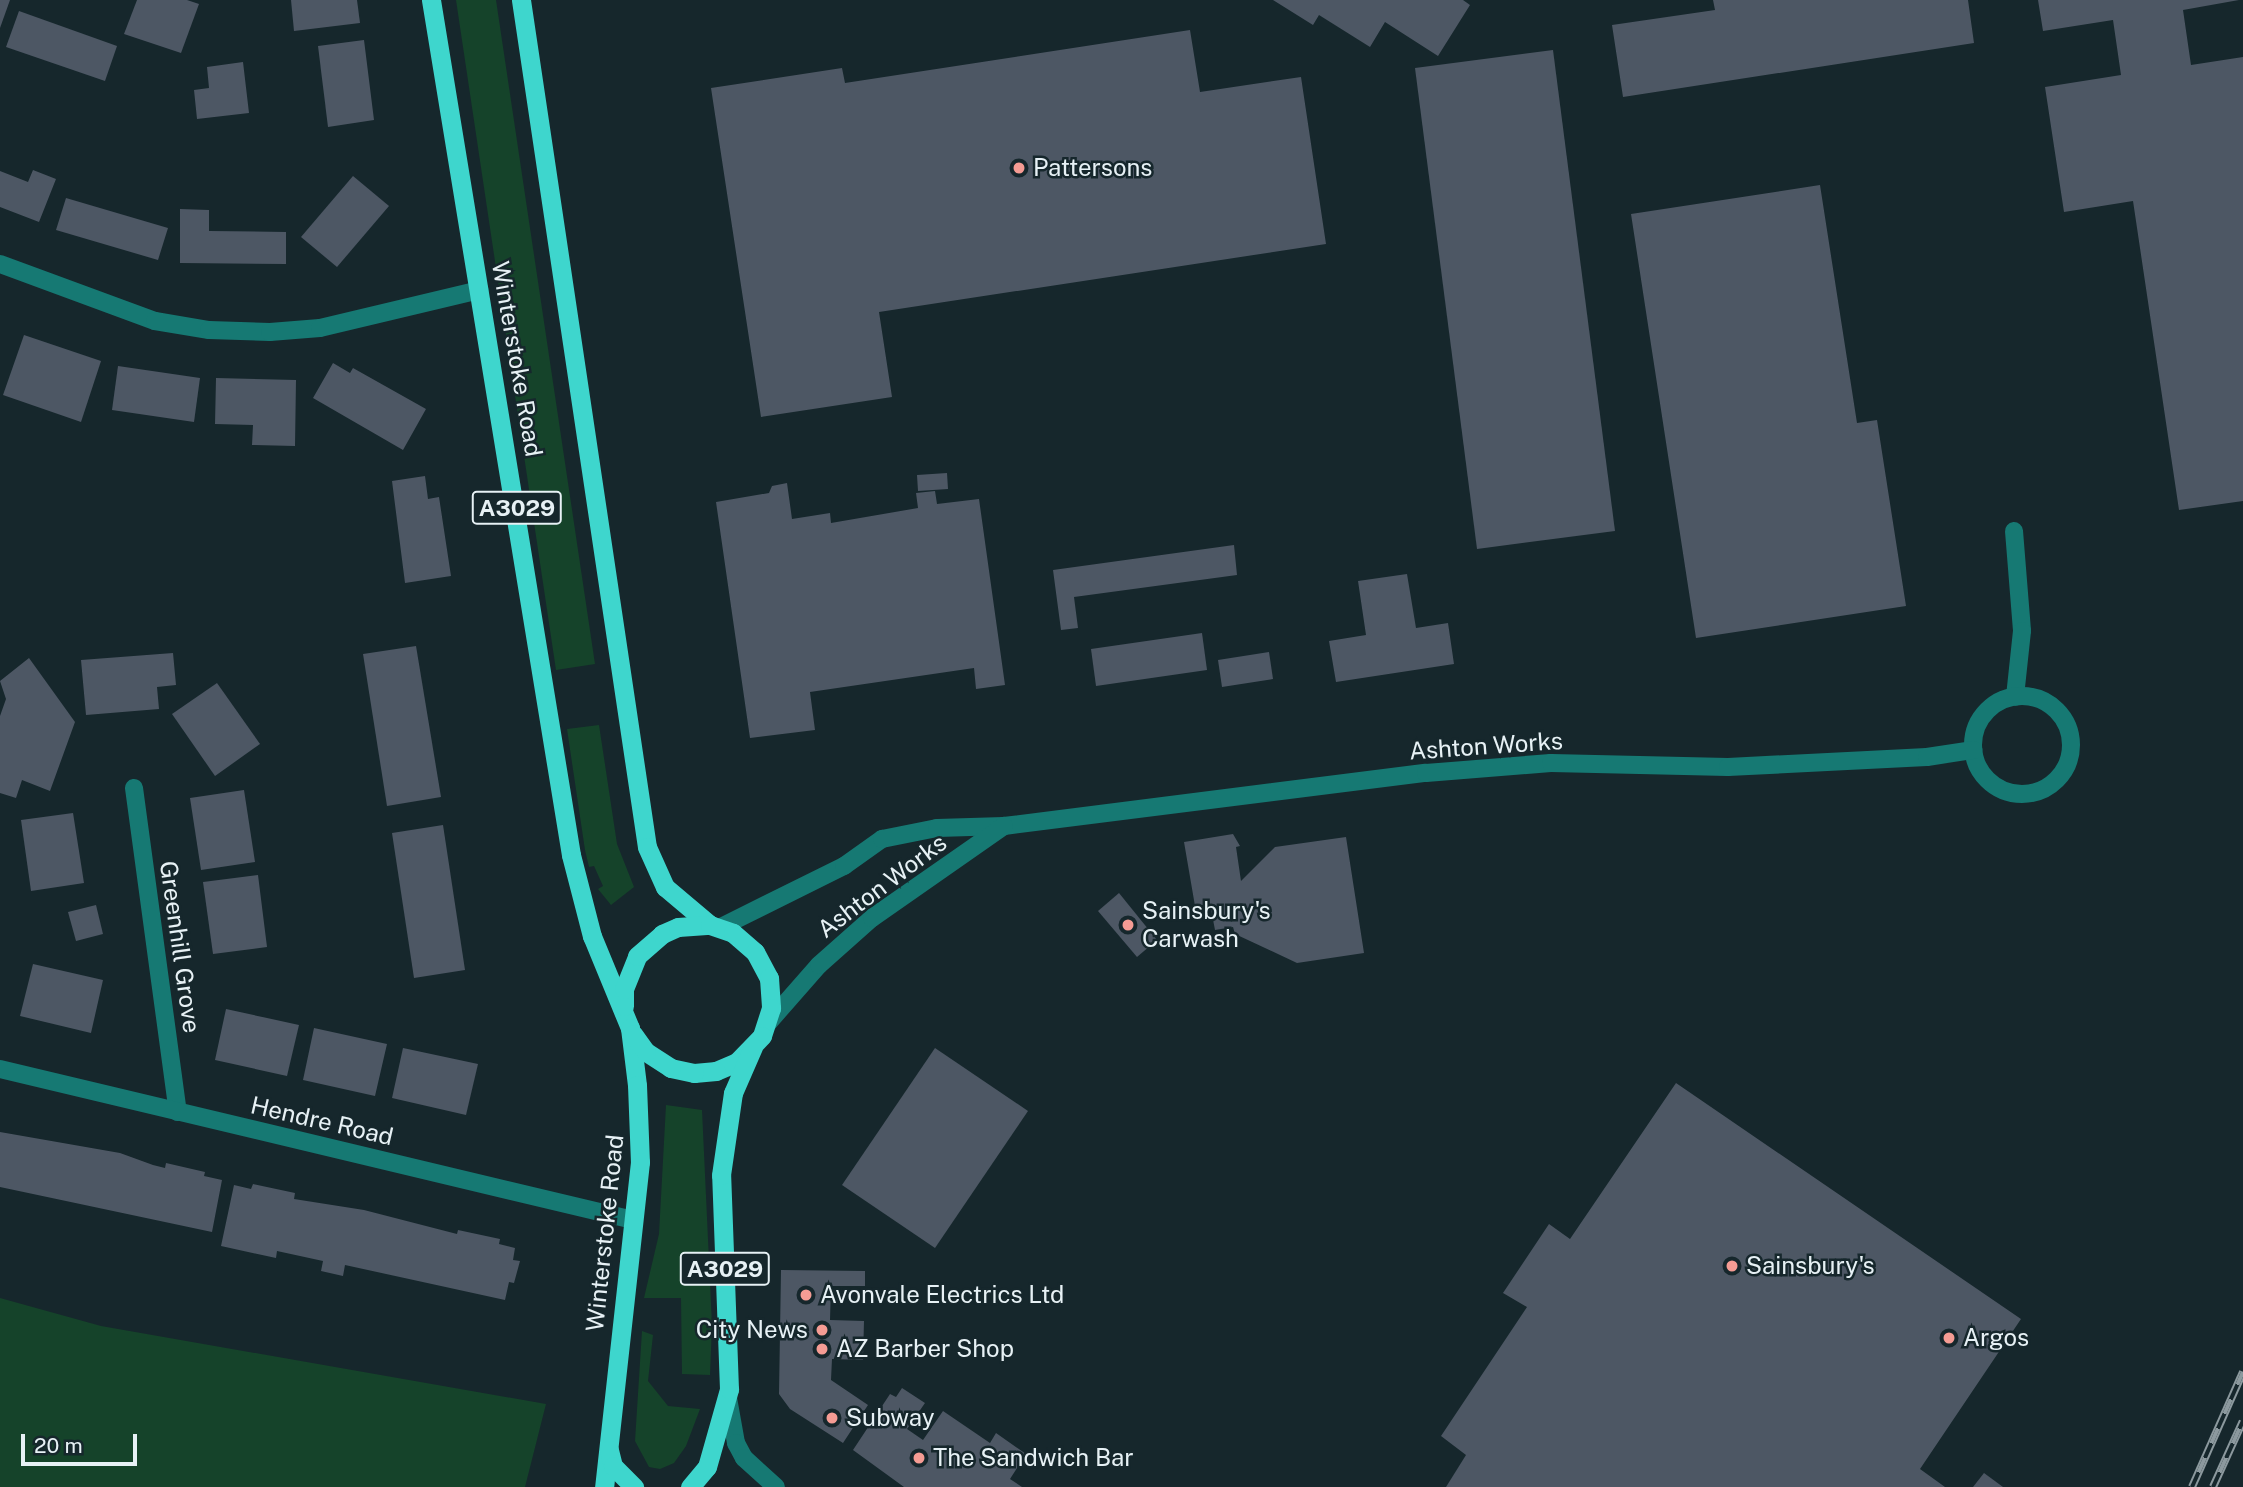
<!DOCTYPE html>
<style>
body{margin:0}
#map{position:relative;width:2243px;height:1487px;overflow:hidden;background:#16272c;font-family:"Public Sans",sans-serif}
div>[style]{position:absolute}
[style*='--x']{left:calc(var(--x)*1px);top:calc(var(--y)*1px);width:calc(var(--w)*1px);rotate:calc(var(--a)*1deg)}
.green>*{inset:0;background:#15432a}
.building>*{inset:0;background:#4d5764}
.minor>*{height:18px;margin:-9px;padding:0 9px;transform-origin:9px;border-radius:9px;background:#167973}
.minor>.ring{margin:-9px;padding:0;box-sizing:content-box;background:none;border:18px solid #167973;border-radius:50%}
.trunk>*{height:19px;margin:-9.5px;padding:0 9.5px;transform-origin:9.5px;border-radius:9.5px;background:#3ed6cd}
.rail>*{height:8px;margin-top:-4px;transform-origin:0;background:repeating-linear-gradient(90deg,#16272c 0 16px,#8c999e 0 32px);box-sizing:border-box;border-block:2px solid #8c999e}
.dots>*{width:19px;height:19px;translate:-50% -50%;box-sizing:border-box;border:4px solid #16272c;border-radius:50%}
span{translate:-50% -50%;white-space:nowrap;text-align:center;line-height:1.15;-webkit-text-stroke:5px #16272c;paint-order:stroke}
.shield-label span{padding:2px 5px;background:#16272c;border:2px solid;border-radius:5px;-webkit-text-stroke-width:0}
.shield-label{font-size:23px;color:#e7f1f5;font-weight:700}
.poi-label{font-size:24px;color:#e7f1f5}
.left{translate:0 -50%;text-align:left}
.right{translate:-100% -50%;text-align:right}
.street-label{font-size:24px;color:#e7f1f5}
.scale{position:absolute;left:21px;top:1434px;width:116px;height:32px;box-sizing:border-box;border:4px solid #e7f1f5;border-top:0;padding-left:9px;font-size:21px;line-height:24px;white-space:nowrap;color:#e7f1f5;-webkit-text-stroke:5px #16272c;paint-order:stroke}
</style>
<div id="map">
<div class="green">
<i style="clip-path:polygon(456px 0,496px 0,595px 664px,556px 670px)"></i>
<i style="clip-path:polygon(599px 725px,617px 844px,634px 887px,611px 905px,598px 889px,603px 886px,594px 866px,589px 867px,585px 850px,567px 729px)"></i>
<i style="clip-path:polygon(666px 1105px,702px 1110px,712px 1325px,710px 1375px,682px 1374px,681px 1298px,644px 1298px,659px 1234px)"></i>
<i style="clip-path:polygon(0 1298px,101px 1326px,546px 1404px,525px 1487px,0 1487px)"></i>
<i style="clip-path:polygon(642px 1331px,653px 1335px,648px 1381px,668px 1406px,700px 1409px,686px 1446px,674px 1463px,660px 1469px,649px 1467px,635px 1441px)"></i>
</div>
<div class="building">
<i style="clip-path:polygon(0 0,10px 0,0 28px)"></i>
<i style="clip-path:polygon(137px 0,187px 0,199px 4px,181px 53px,124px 34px)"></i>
<i style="clip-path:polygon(291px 0,357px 0,360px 23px,294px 31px)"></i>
<i style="clip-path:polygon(1273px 0,1463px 0,1470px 5px,1438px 56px,1385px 22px,1370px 47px,1319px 15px,1313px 25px)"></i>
<i style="clip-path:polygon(1713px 0,1968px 0,1974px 43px,1623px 97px,1612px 25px,1715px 10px)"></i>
<i style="clip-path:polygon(2038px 0,2239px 0,2183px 10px,2191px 65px,2243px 57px,2243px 501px,2179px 510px,2133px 201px,2064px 212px,2045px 87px,2121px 75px,2113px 20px,2043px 31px)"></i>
<i style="clip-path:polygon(19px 11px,117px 46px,105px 81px,6px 47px)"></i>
<i style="clip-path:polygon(1190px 30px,1200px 92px,1301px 77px,1326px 244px,879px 312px,892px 397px,761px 417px,711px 88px,842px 68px,845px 83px)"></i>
<i style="clip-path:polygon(364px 40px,374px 120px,328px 127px,318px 46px)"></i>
<i style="clip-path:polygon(1553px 50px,1615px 531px,1477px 549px,1415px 68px)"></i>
<i style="clip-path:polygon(243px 62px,249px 113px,197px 119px,194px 90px,209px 88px,207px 67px)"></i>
<i style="clip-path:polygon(33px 170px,56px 179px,39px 222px,0 207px,0 171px,28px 182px)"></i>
<i style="clip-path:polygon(353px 176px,389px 206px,337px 267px,301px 237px)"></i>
<i style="clip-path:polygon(1820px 185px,1857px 423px,1877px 420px,1906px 606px,1696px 638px,1631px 214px)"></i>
<i style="clip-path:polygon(66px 198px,168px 228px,158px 260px,56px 230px)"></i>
<i style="clip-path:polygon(180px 209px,209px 210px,209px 231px,286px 232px,286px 264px,180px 263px)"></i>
<i style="clip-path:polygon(24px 335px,101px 361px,81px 422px,3px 395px)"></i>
<i style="clip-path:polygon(333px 363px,350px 373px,353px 368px,426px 409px,403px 450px,313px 398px)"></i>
<i style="clip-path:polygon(118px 366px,200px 378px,194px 422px,112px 410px)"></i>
<i style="clip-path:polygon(216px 378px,296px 380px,295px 446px,252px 445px,253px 425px,215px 424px)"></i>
<i style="clip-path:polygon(947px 473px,948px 489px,918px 491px,917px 475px)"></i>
<i style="clip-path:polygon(425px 476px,428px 499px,439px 497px,451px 576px,405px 583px,392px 481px)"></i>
<i style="clip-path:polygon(787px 483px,792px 519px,830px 513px,831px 523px,918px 508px,916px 493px,935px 491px,937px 504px,979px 499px,1005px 685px,976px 689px,974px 668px,810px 692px,815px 730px,750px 738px,716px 502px,769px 493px,772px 486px)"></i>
<i style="clip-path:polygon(1234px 545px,1237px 575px,1074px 597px,1078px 628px,1061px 630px,1053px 570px)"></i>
<i style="clip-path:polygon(1407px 574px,1416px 628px,1448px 623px,1454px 664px,1336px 682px,1329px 641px,1366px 635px,1358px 581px)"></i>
<i style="clip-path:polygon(1202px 633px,1207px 670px,1096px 686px,1091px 649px)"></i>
<i style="clip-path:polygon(416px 646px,441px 797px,387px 806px,363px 654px)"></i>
<i style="clip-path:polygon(1269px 652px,1273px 679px,1222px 687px,1218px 660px)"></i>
<i style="clip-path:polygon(173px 653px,176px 685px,157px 687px,159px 709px,86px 715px,81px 660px)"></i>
<i style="clip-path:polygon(29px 658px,75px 722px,50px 791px,22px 780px,16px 798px,0 793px,0 716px,6px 699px,0 681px)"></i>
<i style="clip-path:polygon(217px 683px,260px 744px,215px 776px,172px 714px)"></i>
<i style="clip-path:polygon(244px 790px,255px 862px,201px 870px,190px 798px)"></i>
<i style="clip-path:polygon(73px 813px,84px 883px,31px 891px,21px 820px)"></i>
<i style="clip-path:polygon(443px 825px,465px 970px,414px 978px,392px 833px)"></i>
<i style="clip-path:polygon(1233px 834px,1240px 846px,1236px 847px,1241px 881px,1275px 847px,1346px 837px,1364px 953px,1297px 963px,1235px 934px,1233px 927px,1215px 930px,1210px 904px,1195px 906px,1184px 842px)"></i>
<i style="clip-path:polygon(258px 875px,267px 947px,213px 954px,203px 882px)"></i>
<i style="clip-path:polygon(1119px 893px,1157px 940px,1137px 957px,1098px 911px)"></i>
<i style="clip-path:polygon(96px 905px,103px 934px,76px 941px,68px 912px)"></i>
<i style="clip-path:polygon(33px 964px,103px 980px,91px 1033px,20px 1016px)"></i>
<i style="clip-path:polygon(226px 1009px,299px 1025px,287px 1076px,215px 1060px)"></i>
<i style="clip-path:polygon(314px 1028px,387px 1044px,375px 1096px,303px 1080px)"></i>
<i style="clip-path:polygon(403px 1048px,478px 1064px,466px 1115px,392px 1098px)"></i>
<i style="clip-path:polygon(935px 1048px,1028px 1111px,935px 1248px,842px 1185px)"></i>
<i style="clip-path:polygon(1676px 1083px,2021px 1319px,1920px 1469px,1945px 1487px,1446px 1487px,1466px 1455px,1441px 1436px,1527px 1307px,1503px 1293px,1549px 1224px,1570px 1239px)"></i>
<i style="clip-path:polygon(0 1132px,120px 1153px,153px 1165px,165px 1168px,166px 1163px,205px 1172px,204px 1176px,222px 1180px,212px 1232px,0 1187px)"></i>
<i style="clip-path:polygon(253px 1184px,295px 1193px,294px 1199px,364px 1210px,457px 1234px,458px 1230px,500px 1239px,499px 1244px,515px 1248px,513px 1260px,520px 1261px,514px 1283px,509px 1282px,505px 1300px,345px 1265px,343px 1276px,321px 1271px,323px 1261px,277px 1251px,276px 1258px,221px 1246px,234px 1185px,251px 1189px)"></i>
<i style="clip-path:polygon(781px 1270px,865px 1271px,865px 1286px,831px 1286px,830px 1320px,864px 1321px,863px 1360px,832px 1359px,831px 1380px,868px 1405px,843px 1443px,790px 1409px,779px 1394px)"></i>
<i style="clip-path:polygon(902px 1388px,925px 1403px,907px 1429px,923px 1440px,943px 1411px,990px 1443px,996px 1433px,1026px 1454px,1010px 1479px,1022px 1487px,904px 1487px,853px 1450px,890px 1394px,896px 1397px)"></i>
<i style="clip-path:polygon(1984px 1473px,2003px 1487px,1973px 1487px)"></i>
</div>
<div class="minor">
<i style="--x:0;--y:264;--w:165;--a:20.2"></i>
<i style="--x:155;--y:321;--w:55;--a:9.5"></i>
<i style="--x:209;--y:330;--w:61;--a:1.9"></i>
<i style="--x:270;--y:332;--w:50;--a:-4.6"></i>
<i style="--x:320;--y:328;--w:164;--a:-13.4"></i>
<i style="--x:2014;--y:531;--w:100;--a:85.4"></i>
<i style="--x:2022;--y:631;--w:66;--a:96.1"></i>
<i class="ring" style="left:1973px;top:696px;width:80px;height:80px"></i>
<i style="--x:134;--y:788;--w:327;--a:82.3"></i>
<i style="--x:719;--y:928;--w:140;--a:-26.4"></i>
<i style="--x:844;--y:866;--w:47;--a:-35.4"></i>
<i style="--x:882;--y:839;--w:56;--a:-11.3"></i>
<i style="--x:937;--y:828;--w:67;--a:-1.7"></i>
<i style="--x:1004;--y:826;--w:425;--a:-7.2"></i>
<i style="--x:1426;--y:773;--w:125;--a:-4.6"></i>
<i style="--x:1551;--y:763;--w:177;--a:1.3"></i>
<i style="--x:1728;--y:767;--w:199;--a:-2.9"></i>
<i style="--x:1927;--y:757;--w:47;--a:-8.7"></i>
<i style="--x:768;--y:1023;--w:77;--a:-48.7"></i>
<i style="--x:819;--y:965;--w:71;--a:-41.6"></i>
<i style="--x:872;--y:918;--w:161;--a:-34.9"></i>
<i style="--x:0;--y:1069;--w:651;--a:13.42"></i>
<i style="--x:728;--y:1398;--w:46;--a:79.9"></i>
<i style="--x:736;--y:1443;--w:17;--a:62"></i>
<i style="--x:744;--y:1458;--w:43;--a:42.2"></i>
</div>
<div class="trunk">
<i style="--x:431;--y:0;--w:866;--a:80.7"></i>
<i style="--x:571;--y:855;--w:84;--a:75.5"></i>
<i style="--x:592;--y:936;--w:100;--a:67.6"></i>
<i style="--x:630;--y:1028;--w:57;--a:83"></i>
<i style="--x:637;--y:1085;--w:77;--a:87.8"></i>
<i style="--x:640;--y:1162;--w:327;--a:96.3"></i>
<i style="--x:521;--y:0;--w:856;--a:81.54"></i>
<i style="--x:647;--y:847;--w:44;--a:65.8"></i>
<i style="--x:665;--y:887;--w:59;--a:40.2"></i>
<i style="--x:624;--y:1006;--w:17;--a:-90"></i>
<i style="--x:624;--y:989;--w:35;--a:-68"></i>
<i style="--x:637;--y:956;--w:33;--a:-41"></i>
<i style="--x:662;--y:934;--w:17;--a:-24"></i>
<i style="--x:678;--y:927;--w:32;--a:-4"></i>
<i style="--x:710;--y:925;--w:24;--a:19"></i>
<i style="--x:733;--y:933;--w:29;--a:41"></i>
<i style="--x:755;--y:952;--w:30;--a:62"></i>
<i style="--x:769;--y:978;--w:30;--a:86"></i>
<i style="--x:771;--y:1008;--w:29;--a:108"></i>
<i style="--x:762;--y:1036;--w:36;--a:134"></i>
<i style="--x:737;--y:1062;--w:23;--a:157"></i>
<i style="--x:716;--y:1071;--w:22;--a:175"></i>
<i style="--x:694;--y:1073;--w:24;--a:-168"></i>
<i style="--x:671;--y:1068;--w:30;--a:-147"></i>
<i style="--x:646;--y:1052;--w:22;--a:-126"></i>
<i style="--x:609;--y:1450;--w:16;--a:76"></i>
<i style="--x:613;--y:1466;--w:30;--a:45"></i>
<i style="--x:690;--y:1487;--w:26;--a:-50"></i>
<i style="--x:707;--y:1467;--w:81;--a:-74.2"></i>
<i style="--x:729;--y:1389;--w:214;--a:-92.1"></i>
<i style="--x:721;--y:1175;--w:83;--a:-81.7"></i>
<i style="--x:733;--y:1093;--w:50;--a:-66.5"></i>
</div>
<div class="rail">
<i style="--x:2192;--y:1487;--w:126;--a:-66.1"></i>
<i style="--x:2213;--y:1487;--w:72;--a:-65.6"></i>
</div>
<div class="dots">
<i style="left:1019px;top:168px;background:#f59c94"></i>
<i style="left:1128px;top:925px;background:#f59c94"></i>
<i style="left:1732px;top:1266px;background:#f59c94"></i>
<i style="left:806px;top:1295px;background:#f59c94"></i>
<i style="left:822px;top:1330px;background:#f59c94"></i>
<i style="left:1949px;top:1338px;background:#f59c94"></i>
<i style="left:822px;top:1349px;background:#f59c94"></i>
<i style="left:832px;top:1418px;background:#f59c94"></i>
<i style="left:919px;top:1458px;background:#f59c94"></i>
</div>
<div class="shield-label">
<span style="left:517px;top:508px">A3029</span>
<span style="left:725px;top:1269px">A3029</span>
</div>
<div class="poi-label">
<span class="left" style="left:1033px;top:168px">Pattersons</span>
<span class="left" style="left:1142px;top:925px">Sainsbury's<br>Carwash</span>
<span class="left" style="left:1746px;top:1266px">Sainsbury's</span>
<span class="left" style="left:820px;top:1295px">Avonvale Electrics Ltd</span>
<span class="right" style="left:808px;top:1330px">City News</span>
<span class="left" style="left:1963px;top:1338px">Argos</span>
<span class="left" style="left:836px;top:1349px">AZ Barber Shop</span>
<span class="left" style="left:846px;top:1418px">Subway</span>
<span class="left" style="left:933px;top:1458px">The Sandwich Bar</span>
</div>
<div class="street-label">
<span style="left:517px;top:359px;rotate:80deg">Winterstoke Road</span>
<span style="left:1486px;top:746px;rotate:-4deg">Ashton Works</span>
<span style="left:882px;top:886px;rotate:-37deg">Ashton Works</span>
<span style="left:180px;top:947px;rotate:82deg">Greenhill Grove</span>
<span style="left:322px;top:1121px;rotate:13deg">Hendre Road</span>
<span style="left:605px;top:1233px;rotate:-84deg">Winterstoke Road</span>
</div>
<div class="scale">20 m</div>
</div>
